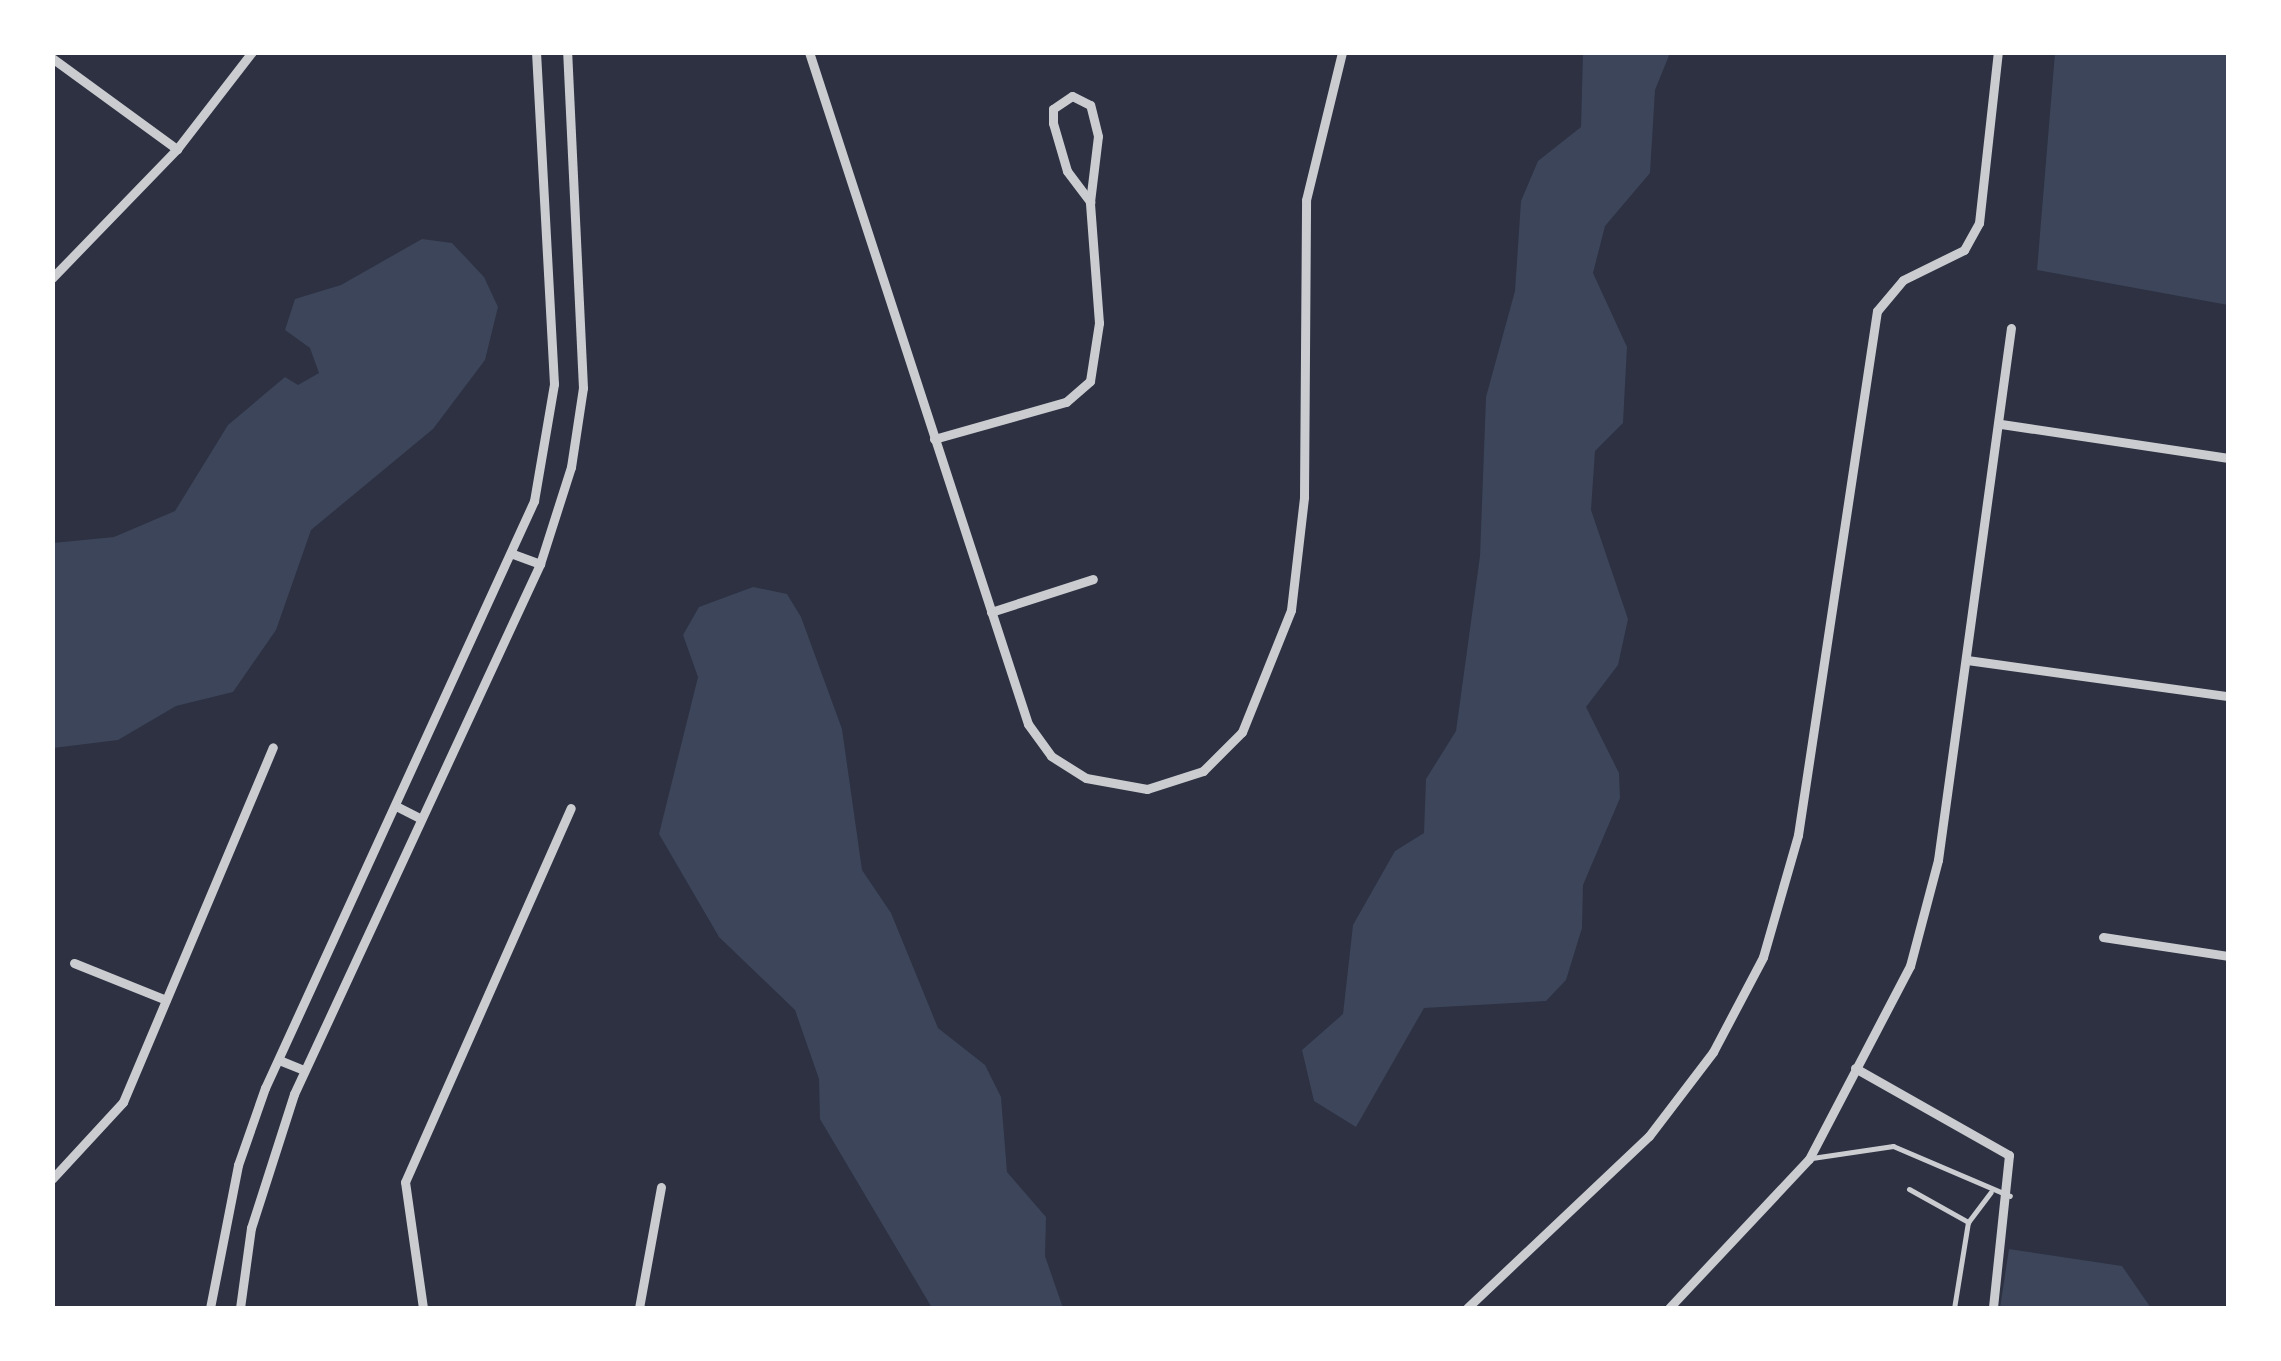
<!DOCTYPE html>
<style>
body{margin:0}
#map{position:relative;width:2281px;height:1361px;overflow:hidden;background:#2d3142;font-family:Literata,serif}
div>[style]{position:absolute}
[style*='--x']{left:calc(var(--x)*1px);top:calc(var(--y)*1px);width:calc(var(--w)*1px);rotate:calc(var(--a)*1deg)}
.green>*{inset:0;background:#3c4559}
.service>*{height:5px;margin:-2.5px;padding:0 2.5px;transform-origin:2.5px;border-radius:2.5px;background:#caccd0}
.minor>*{height:9px;margin:-4.5px;padding:0 4.5px;transform-origin:4.5px;border-radius:4.5px;background:#caccd0}
span{translate:-50% -50%;white-space:nowrap;text-align:center;line-height:1.15;-webkit-text-stroke:9px #fff;paint-order:stroke}
.frame{position:absolute;inset:0;border:55px solid #fff;pointer-events:none}
</style>
<div id="map">
<div class="green">
<i style="clip-path:polygon(1583px 53px,1670px 53px,1655px 90px,1650px 173px,1605px 226px,1593px 273px,1627px 347px,1623px 423px,1595px 451px,1591px 510px,1628px 619px,1618px 665px,1586px 707px,1619px 773px,1620px 798px,1583px 885px,1582px 928px,1566px 980px,1546px 1001px,1424px 1008px,1356px 1127px,1314px 1101px,1302px 1050px,1343px 1014px,1353px 925px,1395px 851px,1424px 833px,1426px 779px,1456px 731px,1480px 556px,1486px 397px,1515px 291px,1521px 201px,1538px 161px,1581px 127px)"></i>
<i style="clip-path:polygon(2055px 53px,2228px 53px,2228px 305px,2037px 270px)"></i>
<i style="clip-path:polygon(422px 239px,452px 243px,484px 277px,498px 307px,485px 360px,433px 429px,311px 530px,276px 630px,233px 692px,176px 706px,118px 740px,53px 748px,53px 543px,114px 537px,175px 511px,228px 425px,285px 377px,298px 385px,319px 373px,310px 348px,285px 330px,295px 299px,341px 285px)"></i>
<i style="clip-path:polygon(753px 587px,787px 594px,801px 617px,842px 729px,862px 870px,891px 913px,938px 1028px,985px 1065px,1001px 1097px,1007px 1172px,1046px 1217px,1045px 1256px,1063px 1308px,932px 1308px,820px 1119px,819px 1079px,795px 1010px,719px 937px,659px 834px,698px 677px,683px 635px,699px 607px)"></i>
<i style="clip-path:polygon(2009px 1249px,2122px 1266px,2151px 1308px,2000px 1308px)"></i>
</div>
<div class="service">
<i style="--x:1812;--y:1158;--w:82;--a:-8.4"></i>
<i style="--x:1893;--y:1146;--w:127;--a:23.1"></i>
<i style="--x:1909;--y:1189;--w:68;--a:29.2"></i>
<i style="--x:1968;--y:1222;--w:87;--a:99.2"></i>
<i style="--x:1969;--y:1221;--w:36;--a:-53"></i>
</div>
<div class="minor">
<i style="--x:809;--y:52;--w:707;--a:71.95"></i>
<i style="--x:1028;--y:724;--w:39;--a:54"></i>
<i style="--x:1051;--y:756;--w:41;--a:32.2"></i>
<i style="--x:1086;--y:778;--w:62;--a:10.2"></i>
<i style="--x:1147;--y:789;--w:59;--a:-17.8"></i>
<i style="--x:1203;--y:771;--w:55;--a:-45"></i>
<i style="--x:1242;--y:732;--w:131;--a:-68.1"></i>
<i style="--x:1291;--y:610;--w:114;--a:-83.4"></i>
<i style="--x:1304;--y:497;--w:297;--a:-89.6"></i>
<i style="--x:1306;--y:200;--w:152;--a:-76.3"></i>
<i style="--x:52;--y:58;--w:155;--a:36.1"></i>
<i style="--x:52;--y:278;--w:180;--a:-45.9"></i>
<i style="--x:177;--y:149;--w:123;--a:-52.3"></i>
<i style="--x:2001;--y:424;--w:230;--a:8.5"></i>
<i style="--x:934;--y:439;--w:137;--a:-15.7"></i>
<i style="--x:1066;--y:402;--w:32;--a:-41"></i>
<i style="--x:1090;--y:381;--w:59;--a:-81.2"></i>
<i style="--x:1099;--y:323;--w:121;--a:-94.3"></i>
<i style="--x:1090;--y:202;--w:66;--a:-83.1"></i>
<i style="--x:1098;--y:136;--w:32;--a:-104"></i>
<i style="--x:1090;--y:105;--w:20;--a:-153"></i>
<i style="--x:1072;--y:96;--w:23;--a:146"></i>
<i style="--x:1053;--y:109;--w:14;--a:90"></i>
<i style="--x:1053;--y:123;--w:50;--a:73.7"></i>
<i style="--x:1067;--y:171;--w:39;--a:53"></i>
<i style="--x:513;--y:554;--w:29;--a:20"></i>
<i style="--x:991;--y:612;--w:107;--a:-17.9"></i>
<i style="--x:1967;--y:660;--w:263;--a:7.9"></i>
<i style="--x:396;--y:806;--w:27;--a:27"></i>
<i style="--x:2103;--y:937;--w:126;--a:8.6"></i>
<i style="--x:74;--y:963;--w:99;--a:21.9"></i>
<i style="--x:279;--y:1060;--w:27;--a:22"></i>
<i style="--x:1855;--y:1068;--w:177;--a:29.5"></i>
<i style="--x:2009;--y:1155;--w:154;--a:96"></i>
<i style="--x:52;--y:1179;--w:105;--a:-47.3"></i>
<i style="--x:123;--y:1102;--w:385;--a:-67.1"></i>
<i style="--x:210;--y:1308;--w:146;--a:-78.9"></i>
<i style="--x:238;--y:1165;--w:82;--a:-70.7"></i>
<i style="--x:265;--y:1088;--w:646;--a:-65.38"></i>
<i style="--x:534;--y:501;--w:119;--a:-80.3"></i>
<i style="--x:554;--y:384;--w:332;--a:-93.1"></i>
<i style="--x:240;--y:1308;--w:81;--a:-82.2"></i>
<i style="--x:251;--y:1228;--w:141;--a:-72.2"></i>
<i style="--x:294;--y:1094;--w:584;--a:-65.1"></i>
<i style="--x:540;--y:564;--w:102;--a:-72.3"></i>
<i style="--x:571;--y:467;--w:80;--a:-81.4"></i>
<i style="--x:583;--y:388;--w:336;--a:-92.7"></i>
<i style="--x:423;--y:1308;--w:127;--a:-98.1"></i>
<i style="--x:405;--y:1182;--w:409;--a:-66.1"></i>
<i style="--x:639;--y:1308;--w:123;--a:-79.7"></i>
<i style="--x:1467;--y:1308;--w:250;--a:-43.4"></i>
<i style="--x:1649;--y:1136;--w:106;--a:-52.7"></i>
<i style="--x:1713;--y:1052;--w:107;--a:-62.2"></i>
<i style="--x:1763;--y:957;--w:127;--a:-74"></i>
<i style="--x:1798;--y:835;--w:530;--a:-81.43"></i>
<i style="--x:1877;--y:311;--w:40;--a:-50"></i>
<i style="--x:1903;--y:280;--w:68;--a:-26.2"></i>
<i style="--x:1964;--y:250;--w:31;--a:-61"></i>
<i style="--x:1979;--y:223;--w:172;--a:-83.7"></i>
<i style="--x:1669;--y:1308;--w:204;--a:-46.8"></i>
<i style="--x:1809;--y:1159;--w:218;--a:-62.4"></i>
<i style="--x:1910;--y:966;--w:110;--a:-75.2"></i>
<i style="--x:1938;--y:860;--w:537;--a:-82.19"></i>
</div>
<div class="frame"></div>
</div>
